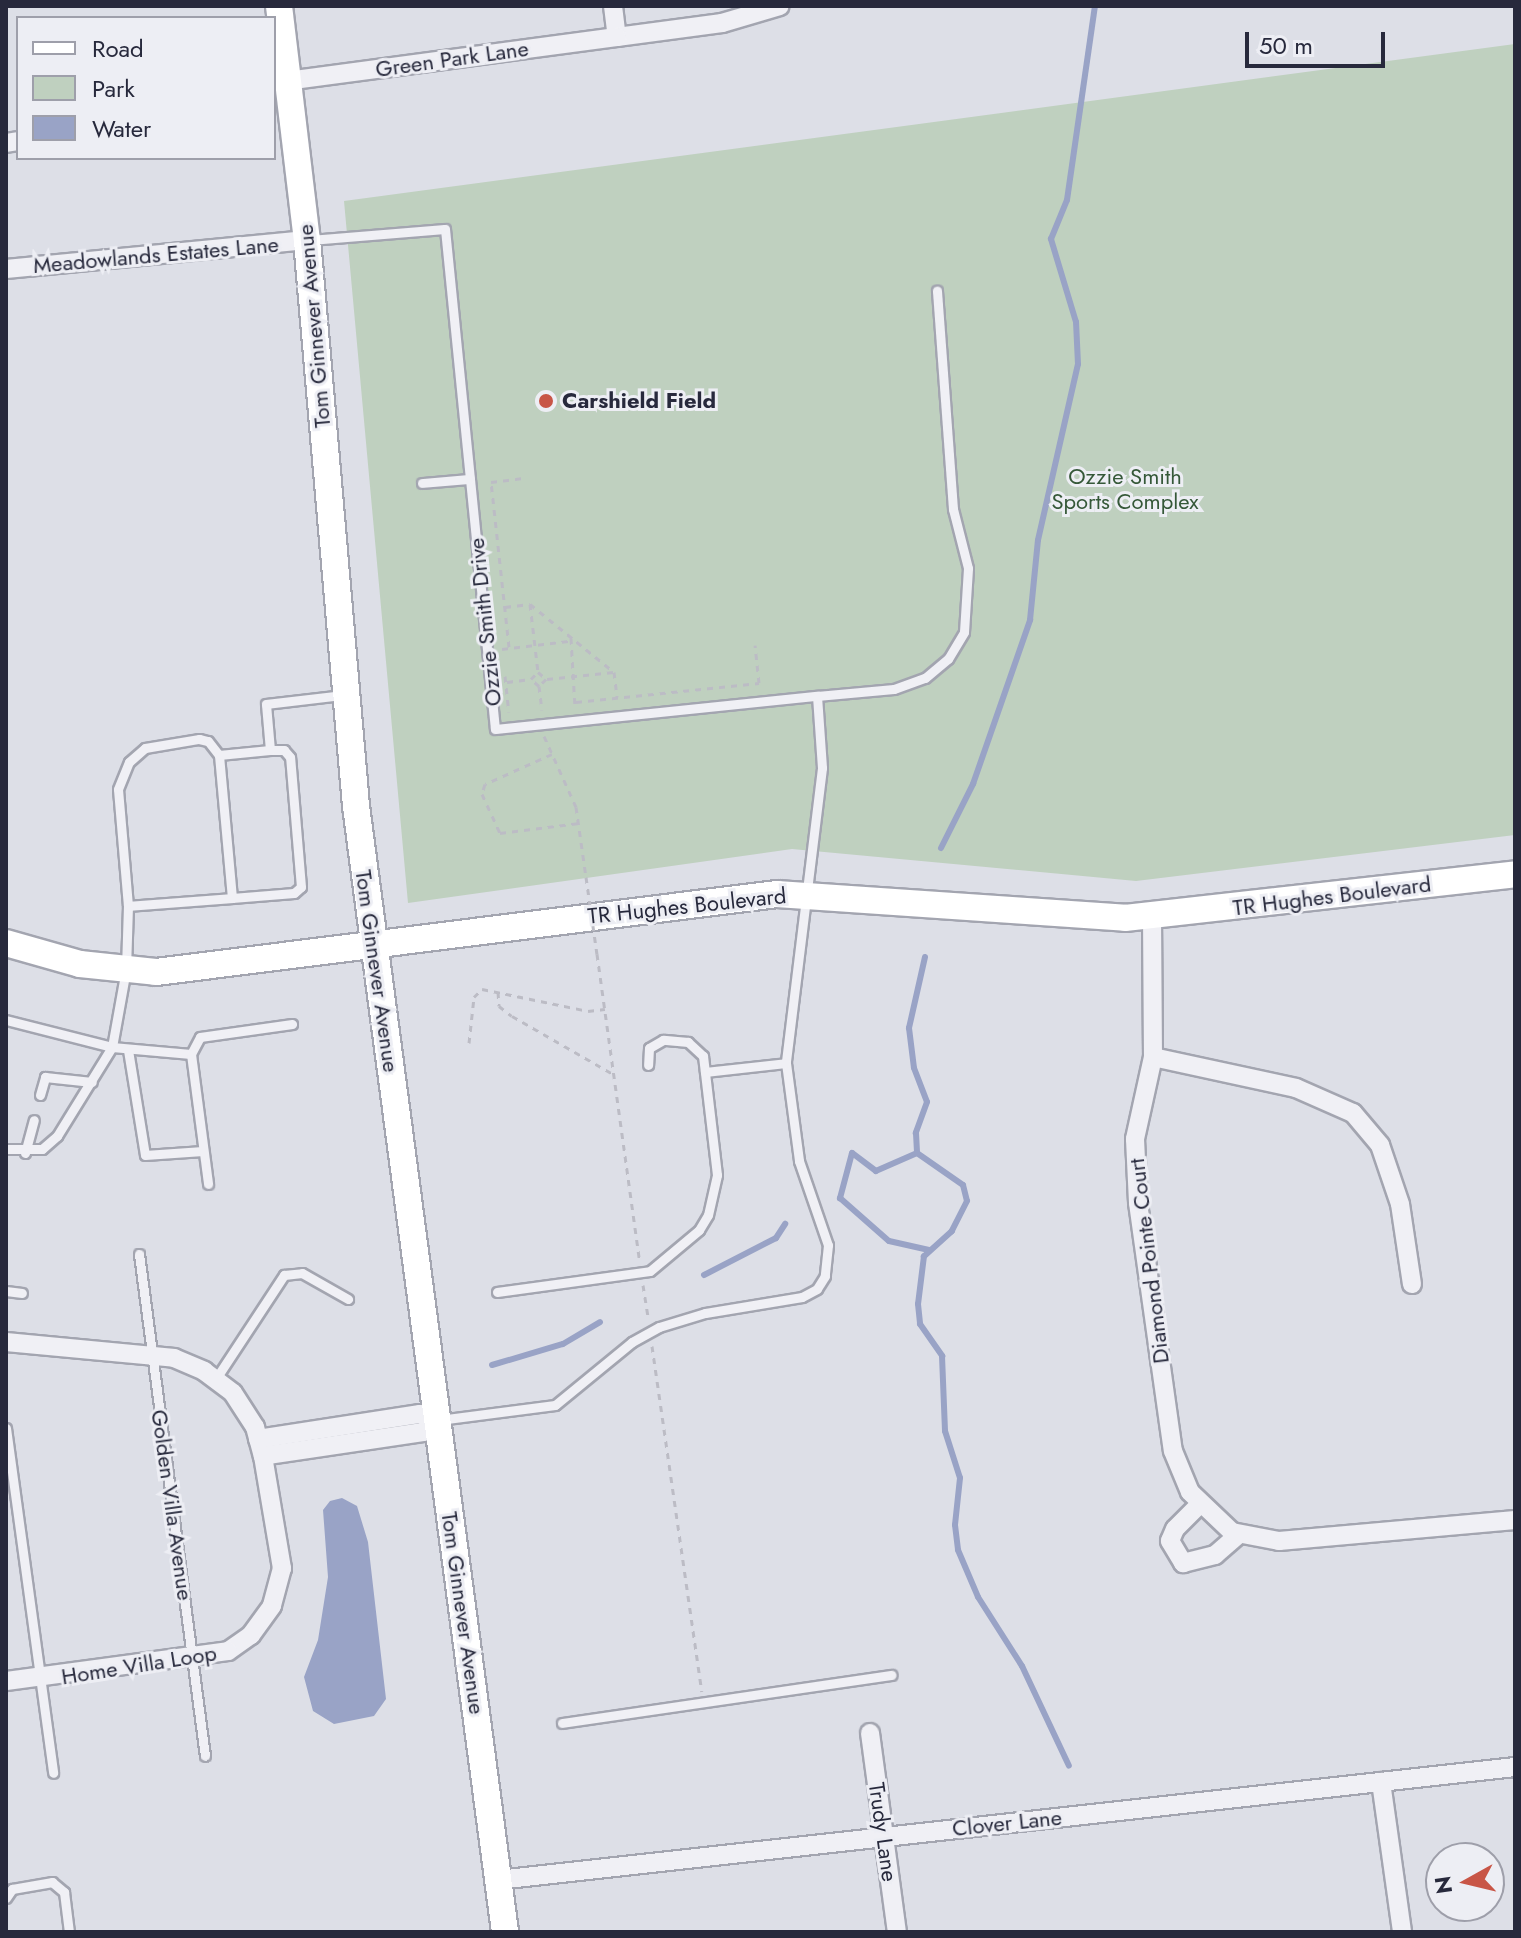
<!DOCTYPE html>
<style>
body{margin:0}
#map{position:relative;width:1521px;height:1938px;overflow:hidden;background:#dddfe7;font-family:Jost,sans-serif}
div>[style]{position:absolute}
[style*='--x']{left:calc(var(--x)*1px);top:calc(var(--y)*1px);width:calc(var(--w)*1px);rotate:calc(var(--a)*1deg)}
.green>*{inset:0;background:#bfd0bf}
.water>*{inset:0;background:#99a3c6}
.stream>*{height:6px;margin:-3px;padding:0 3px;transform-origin:3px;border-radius:3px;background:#99a3c6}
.path>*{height:3px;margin-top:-1.5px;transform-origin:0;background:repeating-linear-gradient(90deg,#bcbcc5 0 6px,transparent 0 12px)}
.roads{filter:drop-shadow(2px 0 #a3a5b0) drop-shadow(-2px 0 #a3a5b0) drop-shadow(0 2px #a3a5b0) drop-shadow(0 -2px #a3a5b0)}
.lane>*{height:9px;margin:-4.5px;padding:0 4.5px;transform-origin:4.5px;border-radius:4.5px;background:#f0f0f5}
.street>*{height:18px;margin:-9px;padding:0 9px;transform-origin:9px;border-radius:9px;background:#f0f0f5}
.secondary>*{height:26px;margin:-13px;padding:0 13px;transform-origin:13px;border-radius:13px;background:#fff}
.path-bridge>*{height:3px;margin-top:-1.5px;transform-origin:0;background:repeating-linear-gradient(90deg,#bcbcc5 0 6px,transparent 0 12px)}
.dots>*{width:22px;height:22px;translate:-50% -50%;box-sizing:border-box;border:4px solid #edeef4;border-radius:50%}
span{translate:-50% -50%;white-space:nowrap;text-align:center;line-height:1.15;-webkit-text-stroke:6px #edeef4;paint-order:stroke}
.street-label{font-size:22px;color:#27293c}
.poi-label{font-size:22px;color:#27293c;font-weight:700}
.left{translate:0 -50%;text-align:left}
.park-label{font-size:22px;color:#355838}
.frame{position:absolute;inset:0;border:8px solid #27293c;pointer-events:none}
.legend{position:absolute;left:16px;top:16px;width:260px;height:144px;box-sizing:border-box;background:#edeef4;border:2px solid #9e9faa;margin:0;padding:10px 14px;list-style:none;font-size:24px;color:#27293c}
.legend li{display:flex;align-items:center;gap:16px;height:40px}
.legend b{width:40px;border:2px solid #9e9faa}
.north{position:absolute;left:1425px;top:1842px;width:80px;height:80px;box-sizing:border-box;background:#edeef4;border:2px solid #9e9faa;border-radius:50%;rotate:262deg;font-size:22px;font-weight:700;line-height:32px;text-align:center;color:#27293c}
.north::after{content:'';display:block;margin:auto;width:28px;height:36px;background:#c85546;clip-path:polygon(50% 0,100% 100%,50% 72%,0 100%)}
.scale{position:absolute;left:1245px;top:32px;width:140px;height:36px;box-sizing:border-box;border:4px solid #27293c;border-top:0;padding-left:10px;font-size:24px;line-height:28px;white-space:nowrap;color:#27293c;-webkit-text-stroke:6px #edeef4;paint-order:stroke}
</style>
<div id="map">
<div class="green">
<i style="clip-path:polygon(1515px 44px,1515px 835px,1136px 881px,792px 849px,408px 903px,344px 201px)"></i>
</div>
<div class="water">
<i style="clip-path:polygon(342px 1498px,357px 1506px,368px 1542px,386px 1699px,374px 1716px,334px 1724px,313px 1711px,304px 1677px,318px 1640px,328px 1577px,323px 1510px,330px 1501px)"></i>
</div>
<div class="stream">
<i style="--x:941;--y:848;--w:72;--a:-63.4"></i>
<i style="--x:973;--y:784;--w:174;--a:-70.8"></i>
<i style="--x:1030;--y:620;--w:80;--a:-84.3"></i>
<i style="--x:1038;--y:540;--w:180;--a:-77.2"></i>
<i style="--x:1078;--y:364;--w:42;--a:-92.7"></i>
<i style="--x:1076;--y:322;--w:87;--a:-106.8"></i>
<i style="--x:1051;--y:239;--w:42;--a:-67.7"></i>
<i style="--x:1067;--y:200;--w:196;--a:-81.8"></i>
<i style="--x:925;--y:957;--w:73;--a:102.7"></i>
<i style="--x:909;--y:1028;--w:40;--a:82.9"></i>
<i style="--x:914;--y:1068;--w:36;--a:69"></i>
<i style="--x:927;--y:1102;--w:33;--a:110"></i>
<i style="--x:916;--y:1133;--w:20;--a:87"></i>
<i style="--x:917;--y:1153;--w:56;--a:34.8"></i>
<i style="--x:963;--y:1185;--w:16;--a:76"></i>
<i style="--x:967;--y:1201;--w:34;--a:117"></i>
<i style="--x:952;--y:1231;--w:38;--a:138"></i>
<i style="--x:924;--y:1256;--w:48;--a:97.1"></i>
<i style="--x:918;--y:1304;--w:20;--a:84"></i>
<i style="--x:920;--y:1324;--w:39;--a:55"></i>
<i style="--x:942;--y:1356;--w:75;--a:87.7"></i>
<i style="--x:945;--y:1431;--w:49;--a:72.3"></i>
<i style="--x:960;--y:1478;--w:47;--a:96.1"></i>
<i style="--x:955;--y:1525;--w:25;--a:83"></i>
<i style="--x:958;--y:1550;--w:51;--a:66.9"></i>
<i style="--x:978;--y:1597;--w:82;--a:57.5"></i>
<i style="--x:1022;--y:1666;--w:110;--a:64.8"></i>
<i style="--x:917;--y:1153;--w:45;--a:156.3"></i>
<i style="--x:876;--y:1171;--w:30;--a:-143"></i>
<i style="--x:852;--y:1153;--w:47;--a:104.9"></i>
<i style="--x:840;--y:1198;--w:65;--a:41.3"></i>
<i style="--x:889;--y:1241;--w:41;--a:12.7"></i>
<i style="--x:704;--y:1275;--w:81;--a:-27.2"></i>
<i style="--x:776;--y:1238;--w:17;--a:-57"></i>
<i style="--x:492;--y:1365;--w:74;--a:-16.5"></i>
<i style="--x:563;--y:1344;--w:43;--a:-30.7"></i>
</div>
<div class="path">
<i style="--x:530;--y:604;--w:68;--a:83.3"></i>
<i style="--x:538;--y:672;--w:11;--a:41"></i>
<i style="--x:546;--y:679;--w:10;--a:135"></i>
<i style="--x:539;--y:686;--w:11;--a:-139"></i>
<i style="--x:531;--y:679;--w:10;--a:-45"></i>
<i style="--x:505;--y:607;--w:25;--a:-7"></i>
<i style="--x:530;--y:604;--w:108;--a:39"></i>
<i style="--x:571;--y:638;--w:69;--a:86.7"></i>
<i style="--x:509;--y:647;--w:166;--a:-96.2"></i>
<i style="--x:491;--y:482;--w:34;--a:-7"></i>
<i style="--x:502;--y:649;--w:67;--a:-6.8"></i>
<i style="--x:505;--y:676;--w:36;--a:84"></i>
<i style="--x:547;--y:679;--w:67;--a:-6"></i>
<i style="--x:614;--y:672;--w:25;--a:83"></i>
<i style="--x:507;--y:682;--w:24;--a:-7"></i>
<i style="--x:539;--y:686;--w:24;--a:83"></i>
<i style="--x:576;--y:702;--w:184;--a:-5.9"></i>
<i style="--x:759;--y:683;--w:38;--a:-96"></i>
<i style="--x:544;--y:736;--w:78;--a:65.7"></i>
<i style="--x:576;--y:807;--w:71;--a:81.9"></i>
<i style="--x:552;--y:754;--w:73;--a:155.9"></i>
<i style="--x:485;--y:784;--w:10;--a:107"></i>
<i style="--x:482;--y:794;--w:43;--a:65.2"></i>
<i style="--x:500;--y:833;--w:80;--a:-7.2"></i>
<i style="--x:597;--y:954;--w:307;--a:82.1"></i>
<i style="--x:498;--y:992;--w:14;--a:86"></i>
<i style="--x:499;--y:1006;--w:16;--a:38"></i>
<i style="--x:512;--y:1016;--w:116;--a:29.9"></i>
<i style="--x:469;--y:1043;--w:46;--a:-83.8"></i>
<i style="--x:474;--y:997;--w:11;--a:-45"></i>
<i style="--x:482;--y:989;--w:108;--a:11.7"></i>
<i style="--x:588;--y:1011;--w:17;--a:-7"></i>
<i style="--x:643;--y:1285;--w:31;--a:81"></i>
<i style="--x:652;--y:1346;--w:349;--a:81.8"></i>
</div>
<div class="roads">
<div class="lane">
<i style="--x:310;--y:240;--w:135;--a:-4.7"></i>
<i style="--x:445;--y:229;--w:502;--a:84.29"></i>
<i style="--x:495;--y:729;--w:324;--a:-5.9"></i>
<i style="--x:817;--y:696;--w:72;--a:86"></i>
<i style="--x:822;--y:768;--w:297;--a:97"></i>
<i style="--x:786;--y:1063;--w:99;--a:82.4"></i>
<i style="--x:799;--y:1161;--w:89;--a:71"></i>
<i style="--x:828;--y:1245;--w:31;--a:96"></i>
<i style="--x:825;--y:1276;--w:15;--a:122"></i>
<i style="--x:817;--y:1289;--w:17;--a:152"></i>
<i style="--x:802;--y:1297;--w:98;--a:170.6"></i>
<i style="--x:705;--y:1313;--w:48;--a:163.1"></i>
<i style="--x:659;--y:1327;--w:31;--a:151"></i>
<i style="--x:632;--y:1342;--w:99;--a:140.7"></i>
<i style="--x:555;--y:1405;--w:117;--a:172.6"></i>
<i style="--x:422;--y:483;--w:48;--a:-4.8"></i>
<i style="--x:817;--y:696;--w:77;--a:-5.2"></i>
<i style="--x:894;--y:689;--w:33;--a:-20"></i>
<i style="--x:925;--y:678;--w:30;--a:-40"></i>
<i style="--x:948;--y:659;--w:31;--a:-59"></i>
<i style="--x:964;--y:632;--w:64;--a:-86.4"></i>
<i style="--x:968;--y:568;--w:61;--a:-104.3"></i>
<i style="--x:953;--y:509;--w:219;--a:-94.2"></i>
<i style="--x:232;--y:898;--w:62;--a:-4.6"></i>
<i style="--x:294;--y:893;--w:9;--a:-41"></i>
<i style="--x:301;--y:887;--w:130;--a:-94.8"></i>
<i style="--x:290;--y:757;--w:9;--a:-131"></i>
<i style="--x:284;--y:750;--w:14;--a:180"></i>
<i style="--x:128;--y:906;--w:104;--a:-4.4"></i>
<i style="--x:232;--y:898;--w:144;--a:-95.2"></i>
<i style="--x:219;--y:755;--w:51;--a:-5.6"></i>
<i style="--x:270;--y:750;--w:46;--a:-95"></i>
<i style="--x:266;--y:704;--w:78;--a:-6.7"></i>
<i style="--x:6;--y:1020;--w:109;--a:14.3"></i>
<i style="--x:112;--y:1047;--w:79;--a:-79.8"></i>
<i style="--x:126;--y:969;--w:63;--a:-88.2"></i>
<i style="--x:128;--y:906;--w:117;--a:-94.9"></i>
<i style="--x:118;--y:789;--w:29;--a:-68"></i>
<i style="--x:129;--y:762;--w:21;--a:-41"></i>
<i style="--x:145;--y:748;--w:55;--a:-9.5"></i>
<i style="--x:199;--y:739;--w:9;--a:13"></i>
<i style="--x:208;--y:741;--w:18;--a:52"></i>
<i style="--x:128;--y:1050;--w:106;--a:80.8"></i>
<i style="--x:145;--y:1155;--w:58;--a:-3.9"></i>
<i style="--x:191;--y:1054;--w:19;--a:-62"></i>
<i style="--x:200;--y:1037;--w:93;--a:-8"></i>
<i style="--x:705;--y:1072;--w:81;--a:-6.3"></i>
<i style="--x:40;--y:1095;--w:19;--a:-74"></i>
<i style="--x:45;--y:1077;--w:47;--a:6.1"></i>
<i style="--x:6;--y:1149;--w:36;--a:0"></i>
<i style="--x:42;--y:1149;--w:20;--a:-41"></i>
<i style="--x:57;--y:1136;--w:105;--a:-58.3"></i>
<i style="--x:112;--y:1047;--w:79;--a:5.1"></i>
<i style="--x:191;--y:1054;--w:131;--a:82.5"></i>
<i style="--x:25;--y:1153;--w:34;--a:-75"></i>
<i style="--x:139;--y:1254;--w:506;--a:82.51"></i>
<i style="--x:6;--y:1291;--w:16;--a:7"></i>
<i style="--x:497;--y:1292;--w:154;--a:-7.8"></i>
<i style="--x:650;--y:1271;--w:64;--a:-39.9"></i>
<i style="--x:699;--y:1230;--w:17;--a:-59"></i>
<i style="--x:708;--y:1215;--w:41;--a:-77.3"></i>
<i style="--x:717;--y:1175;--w:120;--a:-96.7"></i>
<i style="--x:703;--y:1056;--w:21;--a:-137"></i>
<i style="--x:688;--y:1042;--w:25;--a:-175"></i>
<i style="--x:663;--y:1040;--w:16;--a:150"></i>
<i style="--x:649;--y:1048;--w:17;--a:93"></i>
<i style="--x:215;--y:1380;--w:126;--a:-56.7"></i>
<i style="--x:284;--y:1275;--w:18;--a:-6"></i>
<i style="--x:302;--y:1273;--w:53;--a:29.5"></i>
<i style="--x:6;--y:1428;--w:348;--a:82.2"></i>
<i style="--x:562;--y:1723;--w:333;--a:-8.3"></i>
<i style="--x:6;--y:1898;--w:11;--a:-56"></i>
<i style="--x:12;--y:1889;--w:41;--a:-9.9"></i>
<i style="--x:52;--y:1882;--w:16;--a:40"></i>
<i style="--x:64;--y:1892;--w:40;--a:82.9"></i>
</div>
<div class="street">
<i style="--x:613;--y:6;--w:31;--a:83"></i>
<i style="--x:617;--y:37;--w:106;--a:-7.6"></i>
<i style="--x:722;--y:23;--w:60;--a:-16.3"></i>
<i style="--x:287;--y:81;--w:333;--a:-7.6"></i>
<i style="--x:6;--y:143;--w:12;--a:-9"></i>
<i style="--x:6;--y:269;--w:302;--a:-5.5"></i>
<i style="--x:1152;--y:916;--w:141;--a:89.6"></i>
<i style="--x:1153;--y:1057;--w:84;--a:102.4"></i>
<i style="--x:1135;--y:1139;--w:64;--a:87.3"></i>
<i style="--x:1138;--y:1203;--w:250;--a:82"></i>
<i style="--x:1173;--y:1451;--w:44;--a:67.5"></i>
<i style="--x:1190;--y:1492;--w:58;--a:43.6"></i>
<i style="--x:1232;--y:1532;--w:48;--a:10.8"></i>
<i style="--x:1279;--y:1541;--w:237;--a:-5.1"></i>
<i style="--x:1153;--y:1057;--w:146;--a:12.2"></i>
<i style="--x:1296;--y:1088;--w:62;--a:23.7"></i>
<i style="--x:1353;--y:1113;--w:42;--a:49.8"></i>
<i style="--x:1380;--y:1145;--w:62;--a:71.3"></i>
<i style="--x:1400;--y:1204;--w:81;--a:81.5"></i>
<i style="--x:6;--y:1342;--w:169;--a:5.4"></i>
<i style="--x:174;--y:1358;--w:33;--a:23"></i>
<i style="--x:204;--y:1371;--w:36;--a:37"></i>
<i style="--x:233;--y:1393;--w:40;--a:57.1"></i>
<i style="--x:255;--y:1427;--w:30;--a:75"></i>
<i style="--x:263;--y:1456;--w:114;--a:80.4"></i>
<i style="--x:282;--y:1568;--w:39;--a:105"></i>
<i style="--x:272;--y:1606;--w:36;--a:126"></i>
<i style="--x:251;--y:1635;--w:28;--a:145"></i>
<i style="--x:228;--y:1651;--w:224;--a:172.3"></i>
<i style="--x:258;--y:1439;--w:164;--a:-8.8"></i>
<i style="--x:420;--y:1414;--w:18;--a:22"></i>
<i style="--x:437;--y:1421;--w:18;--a:142"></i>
<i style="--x:423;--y:1432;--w:162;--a:171.5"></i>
<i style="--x:1200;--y:1504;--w:35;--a:135"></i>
<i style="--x:1175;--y:1529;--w:13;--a:113"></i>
<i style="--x:1170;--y:1541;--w:26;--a:59"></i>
<i style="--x:1183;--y:1563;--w:33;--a:-14"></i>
<i style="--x:1215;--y:1555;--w:32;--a:-41"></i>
<i style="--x:870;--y:1733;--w:201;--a:82.3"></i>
<i style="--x:1381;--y:1782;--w:151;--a:82"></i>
<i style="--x:498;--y:1880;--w:1023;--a:-6.34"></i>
</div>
<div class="secondary">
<i style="--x:279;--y:6;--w:236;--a:83.2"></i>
<i style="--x:307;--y:240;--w:568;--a:85.05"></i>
<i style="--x:356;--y:806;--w:1136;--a:82.46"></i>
<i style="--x:6;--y:943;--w:77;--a:15.8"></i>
<i style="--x:80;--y:964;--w:76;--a:6"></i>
<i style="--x:156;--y:972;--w:626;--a:-7.16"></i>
<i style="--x:777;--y:894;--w:349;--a:3.9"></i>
<i style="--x:1125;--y:918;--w:392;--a:-6.4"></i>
</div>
</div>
<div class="path-bridge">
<i style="--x:586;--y:877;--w:78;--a:81.9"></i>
</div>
<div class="dots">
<i style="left:546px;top:401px;background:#c85546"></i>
</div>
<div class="street-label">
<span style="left:452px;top:59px;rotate:-8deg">Green Park Lane</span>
<span style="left:156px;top:255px;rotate:-5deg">Meadowlands Estates Lane</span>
<span style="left:314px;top:326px;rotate:-95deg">Tom Ginnever Avenue</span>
<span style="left:485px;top:622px;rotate:-96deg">Ozzie Smith Drive</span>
<span style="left:1332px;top:896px;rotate:-7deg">TR Hughes Boulevard</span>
<span style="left:687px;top:906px;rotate:-6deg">TR Hughes Boulevard</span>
<span style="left:377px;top:971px;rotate:82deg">Tom Ginnever Avenue</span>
<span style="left:1149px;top:1261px;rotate:-97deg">Diamond Pointe Court</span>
<span style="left:172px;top:1505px;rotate:82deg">Golden Villa Avenue</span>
<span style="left:463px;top:1613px;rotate:82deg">Tom Ginnever Avenue</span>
<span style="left:139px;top:1665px;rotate:-9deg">Home Villa Loop</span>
<span style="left:1007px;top:1823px;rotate:-6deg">Clover Lane</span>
<span style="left:883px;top:1832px;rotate:82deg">Trudy Lane</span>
</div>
<div class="poi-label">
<span class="left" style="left:562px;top:401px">Carshield Field</span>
</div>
<div class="park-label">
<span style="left:1125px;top:489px">Ozzie Smith<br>Sports Complex</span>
</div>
<div class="frame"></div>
<ul class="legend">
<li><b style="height:10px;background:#fff"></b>Road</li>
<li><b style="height:22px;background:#bfd0bf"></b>Park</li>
<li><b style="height:22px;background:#99a3c6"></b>Water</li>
</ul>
<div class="north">N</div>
<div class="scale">50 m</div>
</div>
